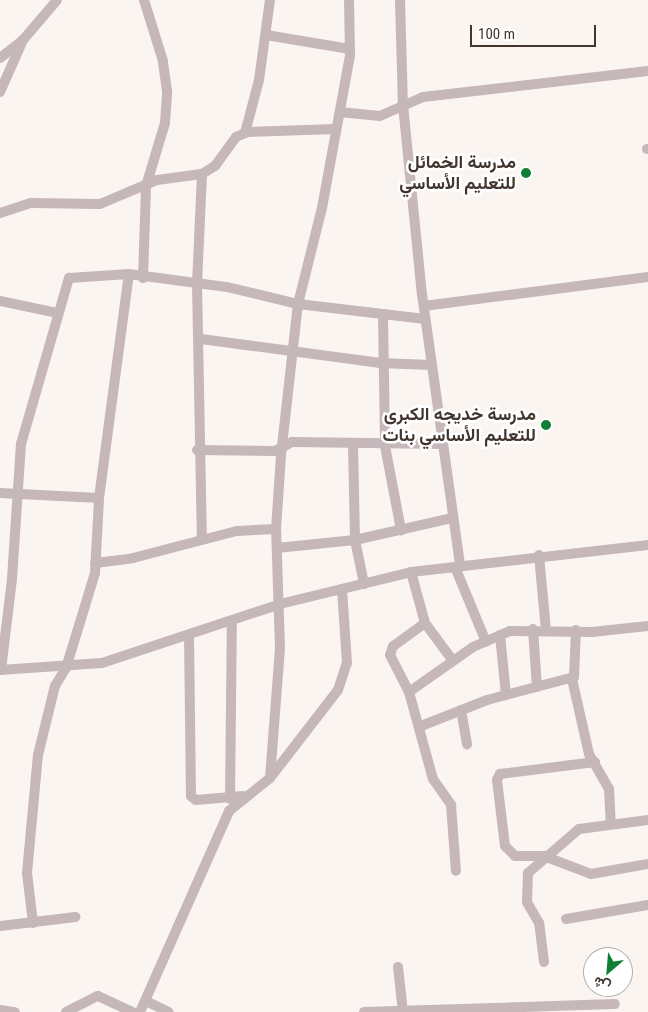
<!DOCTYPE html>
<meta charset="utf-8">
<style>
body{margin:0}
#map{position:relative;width:648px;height:1012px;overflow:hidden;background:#fbf5f1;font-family:"Roboto Condensed",Vazirmatn,sans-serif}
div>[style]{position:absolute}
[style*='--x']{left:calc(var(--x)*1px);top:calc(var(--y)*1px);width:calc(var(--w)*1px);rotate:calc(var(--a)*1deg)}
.minor>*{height:10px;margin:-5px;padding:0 5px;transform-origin:5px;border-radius:5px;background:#c6b7ba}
.dots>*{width:14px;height:14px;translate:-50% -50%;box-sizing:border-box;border:2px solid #fff;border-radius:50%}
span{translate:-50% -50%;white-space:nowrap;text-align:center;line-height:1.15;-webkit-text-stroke:5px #fff;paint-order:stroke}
.poi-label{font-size:18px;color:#41352e;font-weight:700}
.right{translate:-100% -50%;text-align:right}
.north{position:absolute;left:583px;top:947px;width:50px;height:50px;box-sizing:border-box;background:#fff;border:1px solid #b3aeab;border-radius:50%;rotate:207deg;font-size:14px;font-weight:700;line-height:20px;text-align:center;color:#41352e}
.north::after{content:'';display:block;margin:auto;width:18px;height:22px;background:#0f7f36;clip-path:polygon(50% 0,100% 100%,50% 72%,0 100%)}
.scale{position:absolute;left:470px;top:25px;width:126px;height:22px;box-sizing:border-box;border:2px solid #41352e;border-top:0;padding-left:6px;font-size:15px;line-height:18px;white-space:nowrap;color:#41352e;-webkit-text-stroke:4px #fff;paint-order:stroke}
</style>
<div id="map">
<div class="minor">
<i style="--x:400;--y:0;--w:105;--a:88.4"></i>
<i style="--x:403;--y:105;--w:190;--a:84.3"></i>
<i style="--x:422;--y:294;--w:275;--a:82"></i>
<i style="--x:266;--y:35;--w:85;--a:9.5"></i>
<i style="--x:23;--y:40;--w:52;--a:-49.6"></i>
<i style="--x:0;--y:58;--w:29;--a:-38"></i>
<i style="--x:23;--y:40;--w:57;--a:113.9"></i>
<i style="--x:340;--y:112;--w:40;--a:5.7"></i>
<i style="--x:380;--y:116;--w:47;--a:-23.8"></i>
<i style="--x:423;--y:97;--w:226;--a:-6.6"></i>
<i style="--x:245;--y:133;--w:55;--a:-75.2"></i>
<i style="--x:259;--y:80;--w:81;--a:-82.2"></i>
<i style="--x:647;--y:149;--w:1;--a:0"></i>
<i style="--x:202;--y:174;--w:110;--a:92.6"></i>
<i style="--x:197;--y:284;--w:255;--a:88.9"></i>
<i style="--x:0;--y:213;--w:33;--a:-18"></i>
<i style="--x:31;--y:203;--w:69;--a:0.8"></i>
<i style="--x:100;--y:204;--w:62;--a:-22.8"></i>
<i style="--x:157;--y:180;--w:45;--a:-7.6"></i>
<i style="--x:202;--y:174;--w:15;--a:-32"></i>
<i style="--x:215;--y:166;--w:36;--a:-54"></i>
<i style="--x:236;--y:137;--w:12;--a:-24"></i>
<i style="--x:247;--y:132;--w:89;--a:-1.9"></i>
<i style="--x:143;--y:278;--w:92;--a:-88.1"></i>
<i style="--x:146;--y:186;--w:66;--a:-73.2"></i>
<i style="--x:165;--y:123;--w:32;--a:-86"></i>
<i style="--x:167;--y:91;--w:30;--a:-98"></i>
<i style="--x:163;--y:61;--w:64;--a:-107.3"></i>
<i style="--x:0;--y:301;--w:58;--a:11.9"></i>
<i style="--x:424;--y:306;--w:226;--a:-7.4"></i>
<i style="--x:383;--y:314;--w:132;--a:89.1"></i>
<i style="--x:385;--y:446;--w:86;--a:79.2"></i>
<i style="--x:201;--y:339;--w:181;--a:7.6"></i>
<i style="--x:380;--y:363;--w:51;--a:2.2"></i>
<i style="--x:353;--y:444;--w:96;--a:88.8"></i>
<i style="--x:355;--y:540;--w:45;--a:78.4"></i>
<i style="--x:197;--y:450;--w:78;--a:0.7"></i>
<i style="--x:275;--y:451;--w:19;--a:-28"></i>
<i style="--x:292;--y:442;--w:150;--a:0.8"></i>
<i style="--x:0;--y:493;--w:99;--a:2.9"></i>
<i style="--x:277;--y:548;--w:78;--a:-5.9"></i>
<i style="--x:355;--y:540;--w:99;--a:-12.8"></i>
<i style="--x:539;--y:555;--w:75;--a:84.7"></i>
<i style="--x:95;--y:563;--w:38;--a:-7"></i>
<i style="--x:133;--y:558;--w:107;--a:-14.6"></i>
<i style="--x:237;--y:531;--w:39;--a:-3"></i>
<i style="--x:455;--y:567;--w:81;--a:67.5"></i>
<i style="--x:411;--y:572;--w:53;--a:74.6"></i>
<i style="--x:425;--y:623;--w:47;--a:53.6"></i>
<i style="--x:425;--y:623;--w:39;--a:144"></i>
<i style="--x:393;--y:646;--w:9;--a:108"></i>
<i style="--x:390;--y:655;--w:42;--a:62.8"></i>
<i style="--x:409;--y:692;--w:90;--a:74.6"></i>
<i style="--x:433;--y:779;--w:32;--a:55"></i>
<i style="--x:451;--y:805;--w:66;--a:85.7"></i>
<i style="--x:533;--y:629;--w:58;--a:86.1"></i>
<i style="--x:189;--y:635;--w:161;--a:89.3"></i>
<i style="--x:191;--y:796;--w:6;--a:39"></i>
<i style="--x:196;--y:800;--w:47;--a:-4.9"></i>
<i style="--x:500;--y:635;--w:60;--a:84.3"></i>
<i style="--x:0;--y:670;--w:102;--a:-3.9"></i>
<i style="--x:102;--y:663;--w:188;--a:-18.3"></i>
<i style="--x:280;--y:604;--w:135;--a:-13.7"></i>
<i style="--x:411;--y:572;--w:239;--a:-6.5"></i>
<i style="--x:1;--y:670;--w:92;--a:-83.1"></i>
<i style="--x:12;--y:579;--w:135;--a:-86.2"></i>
<i style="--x:21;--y:444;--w:173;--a:-73.9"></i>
<i style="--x:69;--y:278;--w:60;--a:-3.8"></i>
<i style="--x:129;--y:274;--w:99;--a:7.6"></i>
<i style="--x:227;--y:287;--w:73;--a:13.5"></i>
<i style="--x:298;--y:304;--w:128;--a:6.7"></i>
<i style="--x:572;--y:679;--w:77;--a:77.2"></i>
<i style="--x:589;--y:754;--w:40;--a:60.3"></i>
<i style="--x:609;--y:789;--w:35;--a:87"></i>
<i style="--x:409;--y:692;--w:78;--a:-35.1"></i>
<i style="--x:473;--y:647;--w:40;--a:-23.4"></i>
<i style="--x:510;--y:631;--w:82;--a:0.7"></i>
<i style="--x:592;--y:632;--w:56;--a:-6.1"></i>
<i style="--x:461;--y:710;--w:35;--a:80"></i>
<i style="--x:421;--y:726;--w:71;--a:-21.5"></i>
<i style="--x:487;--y:700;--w:90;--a:-14.8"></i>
<i style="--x:574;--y:677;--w:47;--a:-87.6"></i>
<i style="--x:595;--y:762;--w:96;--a:172.8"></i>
<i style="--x:500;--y:774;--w:7;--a:117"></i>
<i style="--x:497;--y:780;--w:66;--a:83.1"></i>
<i style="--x:505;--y:846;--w:14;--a:45"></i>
<i style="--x:515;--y:856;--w:29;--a:0"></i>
<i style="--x:544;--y:856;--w:50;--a:21"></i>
<i style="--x:591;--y:874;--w:58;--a:-10"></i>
<i style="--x:270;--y:778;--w:130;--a:-85.6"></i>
<i style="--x:280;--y:648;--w:119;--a:-91.9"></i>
<i style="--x:276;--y:529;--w:74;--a:-86.1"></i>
<i style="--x:281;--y:455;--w:152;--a:-83.6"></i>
<i style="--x:298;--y:304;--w:99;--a:-76"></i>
<i style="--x:322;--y:208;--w:156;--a:-79.6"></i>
<i style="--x:350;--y:55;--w:55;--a:-91"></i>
<i style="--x:230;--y:799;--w:178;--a:-89.4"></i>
<i style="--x:566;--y:919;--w:83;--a:-9.7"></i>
<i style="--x:33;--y:923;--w:50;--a:-96.8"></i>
<i style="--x:27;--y:873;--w:119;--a:-84.7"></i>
<i style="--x:38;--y:755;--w:71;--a:-76.2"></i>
<i style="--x:55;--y:686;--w:21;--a:-59"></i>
<i style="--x:66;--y:668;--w:99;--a:-73"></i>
<i style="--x:95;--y:573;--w:75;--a:-86.9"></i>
<i style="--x:99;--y:498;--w:226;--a:-82.4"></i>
<i style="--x:0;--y:926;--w:76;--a:-6.8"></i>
<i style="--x:544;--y:962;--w:39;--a:-97"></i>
<i style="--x:539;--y:923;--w:24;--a:-120"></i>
<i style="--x:527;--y:902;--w:29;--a:-88"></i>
<i style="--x:528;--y:873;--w:67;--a:-40.8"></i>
<i style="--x:579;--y:829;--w:70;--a:-7.4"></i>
<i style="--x:398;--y:967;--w:45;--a:83.7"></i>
<i style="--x:146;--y:1001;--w:25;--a:26"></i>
<i style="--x:0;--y:1010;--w:15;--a:8"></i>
<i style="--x:66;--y:1012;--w:36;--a:-27"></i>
<i style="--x:98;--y:996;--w:38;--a:25"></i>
<i style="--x:140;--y:1012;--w:220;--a:-66.1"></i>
<i style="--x:229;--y:811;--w:53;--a:-38.8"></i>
<i style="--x:270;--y:778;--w:111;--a:-52.3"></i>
<i style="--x:338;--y:690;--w:28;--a:-72"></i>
<i style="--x:347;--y:663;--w:74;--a:-93.9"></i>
<i style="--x:364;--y:1012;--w:251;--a:-1.8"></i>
</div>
<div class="dots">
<i style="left:526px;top:173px;background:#0f7f36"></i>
<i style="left:546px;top:425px;background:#0f7f36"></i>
</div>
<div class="poi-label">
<span class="right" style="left:516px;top:173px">مدرسة الخمائل<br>للتعليم الأساسي</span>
<span class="right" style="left:536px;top:425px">مدرسة خديجه الكبرى<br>للتعليم الأساسي بنات</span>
</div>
<div class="north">ش</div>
<div class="scale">100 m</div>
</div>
